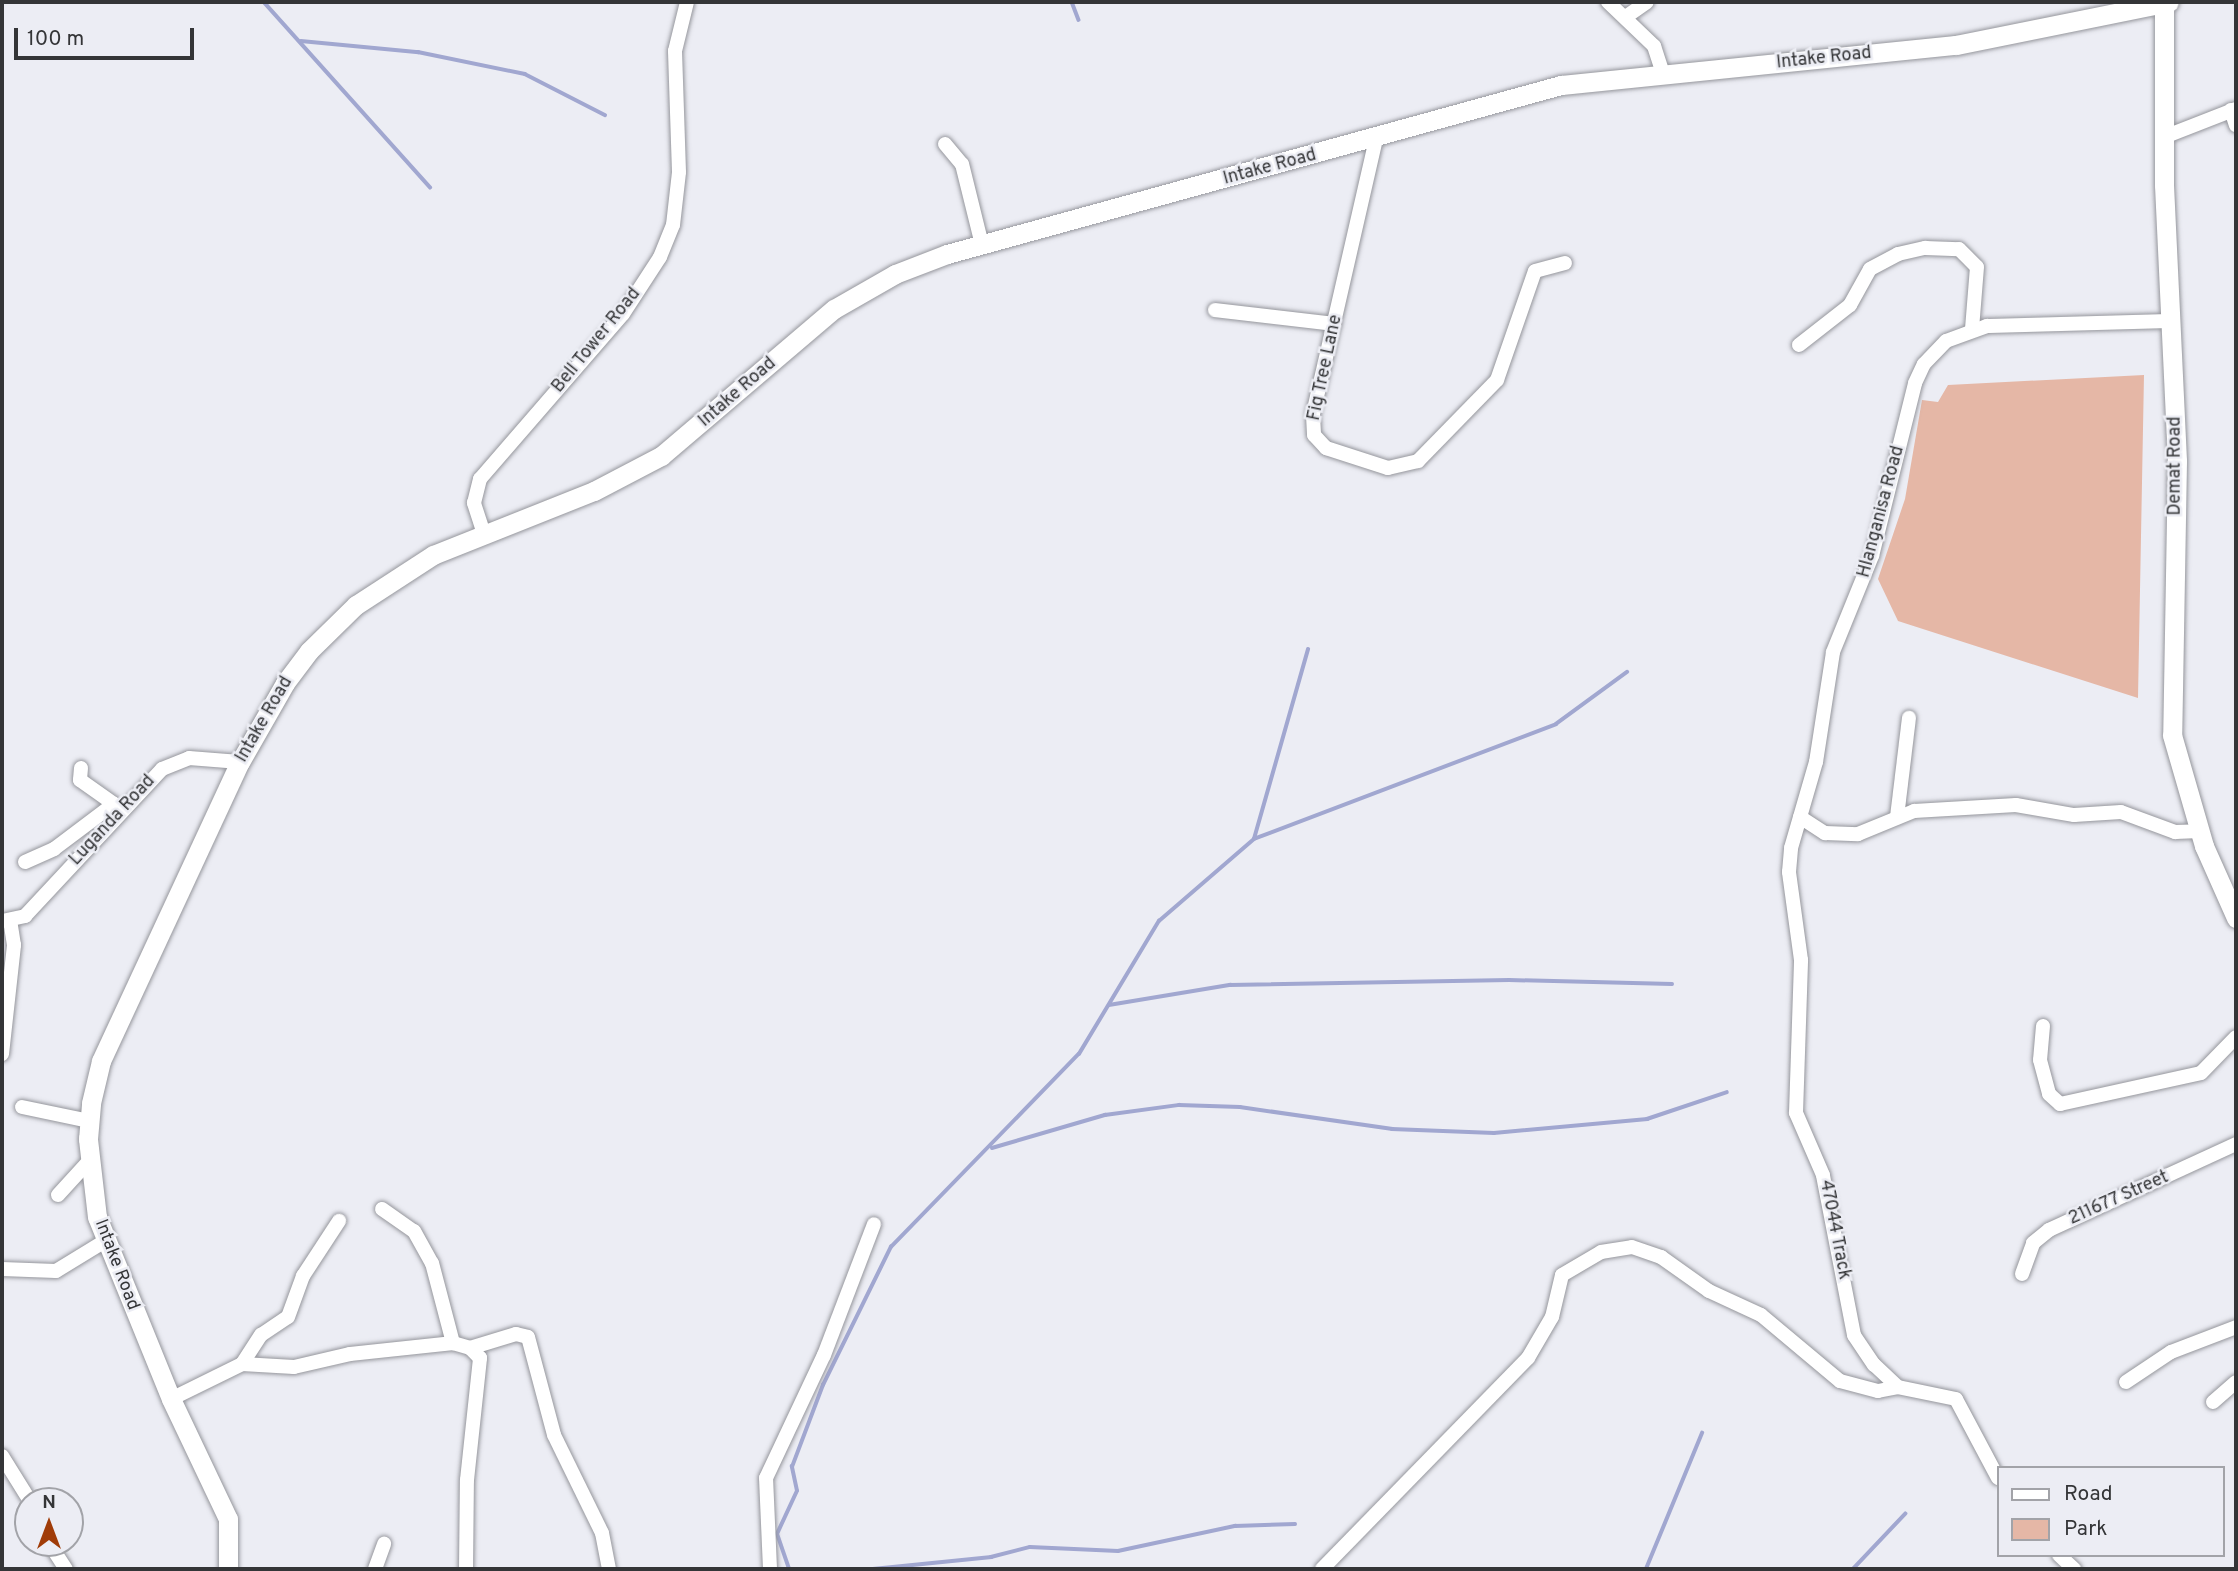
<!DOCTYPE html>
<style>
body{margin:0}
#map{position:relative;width:2238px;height:1571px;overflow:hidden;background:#ecedf4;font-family:Overpass,sans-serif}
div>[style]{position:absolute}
.green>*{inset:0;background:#e5b7a6}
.stream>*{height:3.5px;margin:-1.75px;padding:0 1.75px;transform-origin:1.75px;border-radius:1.75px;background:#a1a7d0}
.roads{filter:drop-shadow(0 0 2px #95969c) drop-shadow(0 0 2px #95969c)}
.street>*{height:14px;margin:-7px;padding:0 7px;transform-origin:7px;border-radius:7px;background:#fff}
.secondary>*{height:19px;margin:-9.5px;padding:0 9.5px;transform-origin:9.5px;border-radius:9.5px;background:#fff}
span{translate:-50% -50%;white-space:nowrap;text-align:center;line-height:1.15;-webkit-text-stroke:5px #ecedf4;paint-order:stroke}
.street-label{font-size:18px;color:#343537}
.frame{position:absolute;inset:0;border:4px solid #343537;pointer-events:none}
.legend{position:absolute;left:1997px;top:1466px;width:228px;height:91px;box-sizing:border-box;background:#ecedf4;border:2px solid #a2a3a8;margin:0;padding:9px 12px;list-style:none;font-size:21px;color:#343537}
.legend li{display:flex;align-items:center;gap:14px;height:35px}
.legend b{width:35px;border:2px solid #a2a3a8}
.north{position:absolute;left:14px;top:1487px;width:70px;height:70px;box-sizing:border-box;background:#ecedf4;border:2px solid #a2a3a8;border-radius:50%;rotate:0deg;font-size:19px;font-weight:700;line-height:28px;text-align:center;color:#343537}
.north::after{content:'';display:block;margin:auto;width:24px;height:32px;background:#a03c08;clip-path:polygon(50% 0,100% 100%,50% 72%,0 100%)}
.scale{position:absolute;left:14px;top:28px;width:180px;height:32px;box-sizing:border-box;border:4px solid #343537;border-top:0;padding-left:9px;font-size:21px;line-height:24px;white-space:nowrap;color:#343537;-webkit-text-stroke:5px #ecedf4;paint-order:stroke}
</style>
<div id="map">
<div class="green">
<div style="clip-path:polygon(2144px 375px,2138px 698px,1898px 621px,1878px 579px,1905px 499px,1922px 400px,1938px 402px,1948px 385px)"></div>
</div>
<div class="stream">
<div style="left:264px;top:2px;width:249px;rotate:48.1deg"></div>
<div style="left:1072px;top:2px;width:19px;rotate:69deg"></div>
<div style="left:301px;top:41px;width:118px;rotate:5.4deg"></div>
<div style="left:418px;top:52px;width:109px;rotate:11.6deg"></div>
<div style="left:525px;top:74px;width:90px;rotate:27.1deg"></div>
<div style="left:1254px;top:839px;width:197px;rotate:-74.1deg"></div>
<div style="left:1109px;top:1005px;width:123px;rotate:-9.4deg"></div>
<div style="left:1230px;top:985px;width:279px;rotate:-1deg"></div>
<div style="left:1509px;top:980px;width:163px;rotate:1.4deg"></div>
<div style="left:992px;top:1148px;width:118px;rotate:-16.3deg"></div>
<div style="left:1105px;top:1115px;width:75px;rotate:-7.7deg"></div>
<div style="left:1179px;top:1105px;width:61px;rotate:1.9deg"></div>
<div style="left:1240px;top:1107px;width:154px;rotate:8.2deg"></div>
<div style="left:1392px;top:1129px;width:102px;rotate:2.2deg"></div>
<div style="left:1494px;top:1133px;width:154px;rotate:-5.2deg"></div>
<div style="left:1647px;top:1119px;width:84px;rotate:-18.6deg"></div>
<div style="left:789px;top:1569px;width:37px;rotate:-109deg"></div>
<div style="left:777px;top:1534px;width:47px;rotate:-65.1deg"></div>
<div style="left:797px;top:1491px;width:25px;rotate:-102deg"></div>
<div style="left:792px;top:1467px;width:88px;rotate:-69.3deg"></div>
<div style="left:823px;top:1385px;width:154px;rotate:-63.8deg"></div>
<div style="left:891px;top:1247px;width:269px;rotate:-45.8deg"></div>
<div style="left:1079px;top:1054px;width:155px;rotate:-59deg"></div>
<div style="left:1159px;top:921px;width:125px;rotate:-40.8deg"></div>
<div style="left:1254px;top:839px;width:323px;rotate:-20.8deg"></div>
<div style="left:1556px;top:724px;width:88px;rotate:-36.2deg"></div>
<div style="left:873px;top:1569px;width:119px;rotate:-5.8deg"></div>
<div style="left:991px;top:1557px;width:40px;rotate:-14.4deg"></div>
<div style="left:1030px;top:1547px;width:88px;rotate:2.6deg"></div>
<div style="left:1118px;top:1551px;width:120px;rotate:-12.1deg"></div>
<div style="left:1235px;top:1526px;width:60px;rotate:-1.9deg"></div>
<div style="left:1646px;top:1569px;width:147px;rotate:-67.6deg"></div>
<div style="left:1853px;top:1569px;width:76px;rotate:-46.6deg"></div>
</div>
<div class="roads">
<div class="street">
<div style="left:1608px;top:2px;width:64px;rotate:43.7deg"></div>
<div style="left:1654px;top:46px;width:32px;rotate:72deg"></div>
<div style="left:1627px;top:16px;width:24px;rotate:-35deg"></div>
<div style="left:2231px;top:110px;width:16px;rotate:72deg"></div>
<div style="left:2164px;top:137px;width:77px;rotate:-21.3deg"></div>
<div style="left:1376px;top:139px;width:283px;rotate:102.9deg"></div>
<div style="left:1313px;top:415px;width:20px;rotate:87deg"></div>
<div style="left:1314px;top:435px;width:18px;rotate:47deg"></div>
<div style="left:1326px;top:448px;width:65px;rotate:17.9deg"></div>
<div style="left:1388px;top:468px;width:31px;rotate:-13deg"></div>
<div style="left:1418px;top:461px;width:113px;rotate:-45.7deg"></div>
<div style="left:1497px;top:380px;width:115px;rotate:-70.8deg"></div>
<div style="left:1535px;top:271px;width:31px;rotate:-15deg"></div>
<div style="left:945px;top:144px;width:26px;rotate:50deg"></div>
<div style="left:962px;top:164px;width:83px;rotate:76.1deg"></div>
<div style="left:1215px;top:310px;width:120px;rotate:6.7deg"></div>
<div style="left:1799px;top:345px;width:65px;rotate:-38.1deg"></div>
<div style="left:1850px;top:305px;width:41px;rotate:-60.9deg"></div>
<div style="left:1870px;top:269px;width:32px;rotate:-28deg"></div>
<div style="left:1898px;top:254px;width:28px;rotate:-13deg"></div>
<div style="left:1925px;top:248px;width:34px;rotate:2deg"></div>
<div style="left:1959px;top:249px;width:25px;rotate:45deg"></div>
<div style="left:1977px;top:267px;width:62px;rotate:94.6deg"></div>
<div style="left:484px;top:534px;width:33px;rotate:-108deg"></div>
<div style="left:474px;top:503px;width:25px;rotate:-76deg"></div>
<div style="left:480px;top:479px;width:218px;rotate:-49.1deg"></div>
<div style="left:623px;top:314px;width:68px;rotate:-57deg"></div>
<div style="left:660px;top:257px;width:35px;rotate:-68deg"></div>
<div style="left:673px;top:225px;width:53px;rotate:-83.5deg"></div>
<div style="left:679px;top:172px;width:121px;rotate:-91.9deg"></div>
<div style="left:675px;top:51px;width:50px;rotate:-76.2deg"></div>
<div style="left:81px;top:768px;width:12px;rotate:95deg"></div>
<div style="left:80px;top:780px;width:42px;rotate:35.2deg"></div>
<div style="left:1800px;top:817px;width:30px;rotate:33deg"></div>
<div style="left:1825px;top:833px;width:33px;rotate:2deg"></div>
<div style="left:1858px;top:834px;width:61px;rotate:-22.3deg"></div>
<div style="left:1914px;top:811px;width:102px;rotate:-3.4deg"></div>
<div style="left:2016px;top:805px;width:59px;rotate:9.8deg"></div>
<div style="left:2074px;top:815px;width:47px;rotate:-3.7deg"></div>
<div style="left:2121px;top:812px;width:58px;rotate:20.3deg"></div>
<div style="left:2175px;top:832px;width:25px;rotate:-2deg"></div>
<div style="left:1897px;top:817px;width:100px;rotate:-83.1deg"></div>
<div style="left:25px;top:862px;width:32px;rotate:-24deg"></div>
<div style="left:54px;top:849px;width:75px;rotate:-36.9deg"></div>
<div style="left:114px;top:804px;width:11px;rotate:45deg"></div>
<div style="left:2px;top:921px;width:24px;rotate:-12deg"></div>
<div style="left:25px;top:916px;width:201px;rotate:-47deg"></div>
<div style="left:162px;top:769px;width:29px;rotate:-22deg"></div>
<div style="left:189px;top:758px;width:51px;rotate:4.5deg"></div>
<div style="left:2043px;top:1026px;width:34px;rotate:95deg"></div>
<div style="left:2040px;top:1060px;width:35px;rotate:75deg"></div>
<div style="left:2049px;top:1094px;width:15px;rotate:42deg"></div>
<div style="left:2060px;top:1104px;width:144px;rotate:-12.4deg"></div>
<div style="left:2201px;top:1073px;width:50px;rotate:-45.8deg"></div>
<div style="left:2px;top:1054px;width:110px;rotate:-83.7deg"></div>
<div style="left:14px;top:945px;width:24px;rotate:-99deg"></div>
<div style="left:22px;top:1107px;width:68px;rotate:11.8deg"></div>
<div style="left:58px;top:1195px;width:46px;rotate:-47.6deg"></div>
<div style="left:382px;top:1209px;width:39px;rotate:35deg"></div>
<div style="left:414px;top:1231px;width:37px;rotate:61deg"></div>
<div style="left:432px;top:1263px;width:83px;rotate:75.3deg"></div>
<div style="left:2px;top:1269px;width:54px;rotate:2.1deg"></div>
<div style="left:56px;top:1271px;width:57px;rotate:-31.5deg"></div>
<div style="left:2022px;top:1274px;width:33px;rotate:-70deg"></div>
<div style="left:2033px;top:1243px;width:21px;rotate:-39deg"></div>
<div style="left:2049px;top:1230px;width:206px;rotate:-24.7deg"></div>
<div style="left:242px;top:1364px;width:52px;rotate:3.3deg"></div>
<div style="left:294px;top:1367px;width:57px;rotate:-13.1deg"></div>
<div style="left:350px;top:1354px;width:104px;rotate:-6.1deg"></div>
<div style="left:453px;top:1343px;width:18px;rotate:16deg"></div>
<div style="left:470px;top:1348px;width:48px;rotate:-16.9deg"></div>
<div style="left:516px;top:1334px;width:12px;rotate:14deg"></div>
<div style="left:528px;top:1337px;width:101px;rotate:75.1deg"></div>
<div style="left:554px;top:1435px;width:109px;rotate:63.9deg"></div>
<div style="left:602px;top:1533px;width:37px;rotate:79deg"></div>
<div style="left:2126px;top:1382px;width:54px;rotate:-33.7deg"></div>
<div style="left:2171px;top:1352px;width:70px;rotate:-21deg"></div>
<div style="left:171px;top:1399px;width:79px;rotate:-26.2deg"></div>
<div style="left:242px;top:1364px;width:35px;rotate:-57deg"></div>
<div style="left:261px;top:1335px;width:32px;rotate:-34deg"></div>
<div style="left:288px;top:1317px;width:44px;rotate:-69.9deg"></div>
<div style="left:303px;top:1276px;width:66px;rotate:-56.8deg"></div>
<div style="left:2213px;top:1402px;width:30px;rotate:-41deg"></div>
<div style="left:2px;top:1456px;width:53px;rotate:58.1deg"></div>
<div style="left:1998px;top:1478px;width:89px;rotate:-118deg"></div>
<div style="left:1956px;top:1399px;width:59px;rotate:-168.3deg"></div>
<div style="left:1898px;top:1387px;width:33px;rotate:-137deg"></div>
<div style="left:1874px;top:1365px;width:36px;rotate:-124deg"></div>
<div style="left:1854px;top:1335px;width:163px;rotate:-101deg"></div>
<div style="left:1823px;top:1175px;width:68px;rotate:-113.5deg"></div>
<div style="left:1796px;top:1113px;width:153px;rotate:-88.1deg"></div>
<div style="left:1801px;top:960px;width:89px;rotate:-97.8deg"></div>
<div style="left:1789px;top:872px;width:24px;rotate:-85deg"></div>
<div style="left:1791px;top:848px;width:90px;rotate:-73.8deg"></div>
<div style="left:1816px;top:762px;width:111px;rotate:-81.2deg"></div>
<div style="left:1833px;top:652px;width:104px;rotate:-67.9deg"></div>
<div style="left:1872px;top:556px;width:178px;rotate:-76deg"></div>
<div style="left:1915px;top:383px;width:21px;rotate:-65deg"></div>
<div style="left:1924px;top:364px;width:32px;rotate:-46deg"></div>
<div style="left:1946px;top:341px;width:44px;rotate:-20.1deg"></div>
<div style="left:1987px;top:326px;width:184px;rotate:-1.6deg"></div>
<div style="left:49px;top:1543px;width:31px;rotate:57deg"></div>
<div style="left:2059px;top:1555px;width:21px;rotate:43deg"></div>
<div style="left:375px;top:1569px;width:27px;rotate:-70deg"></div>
<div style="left:466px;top:1569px;width:89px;rotate:-89.4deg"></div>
<div style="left:467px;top:1480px;width:123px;rotate:-83.9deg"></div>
<div style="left:480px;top:1358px;width:14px;rotate:-135deg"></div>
<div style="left:770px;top:1569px;width:91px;rotate:-92.5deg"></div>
<div style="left:766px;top:1478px;width:136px;rotate:-64.8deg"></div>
<div style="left:824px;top:1355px;width:140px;rotate:-69.1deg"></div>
<div style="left:1322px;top:1569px;width:295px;rotate:-45.7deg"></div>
<div style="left:1528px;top:1358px;width:48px;rotate:-59.7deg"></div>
<div style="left:1552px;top:1317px;width:43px;rotate:-76.6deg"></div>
<div style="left:1562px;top:1275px;width:45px;rotate:-30.5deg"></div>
<div style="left:1601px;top:1252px;width:31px;rotate:-9deg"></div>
<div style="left:1632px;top:1247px;width:31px;rotate:19deg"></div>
<div style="left:1661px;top:1257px;width:59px;rotate:35.3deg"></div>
<div style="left:1709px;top:1291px;width:57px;rotate:24.8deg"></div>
<div style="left:1761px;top:1315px;width:103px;rotate:39.9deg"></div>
<div style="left:1840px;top:1381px;width:39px;rotate:15deg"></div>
<div style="left:1878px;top:1391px;width:20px;rotate:-11deg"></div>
</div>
<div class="secondary">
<div style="left:2164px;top:3px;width:182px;rotate:90deg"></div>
<div style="left:2164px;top:185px;width:276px;rotate:87.3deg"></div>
<div style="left:2177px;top:461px;width:274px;rotate:91deg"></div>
<div style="left:2172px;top:735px;width:116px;rotate:73.9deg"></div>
<div style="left:2204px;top:846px;width:79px;rotate:66deg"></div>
<div style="left:228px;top:1569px;width:50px;rotate:-90deg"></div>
<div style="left:228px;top:1519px;width:133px;rotate:-115.4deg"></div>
<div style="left:171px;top:1399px;width:196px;rotate:-112.1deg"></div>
<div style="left:97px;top:1217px;width:79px;rotate:-96.6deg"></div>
<div style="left:88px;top:1139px;width:36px;rotate:-85deg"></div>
<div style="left:91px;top:1103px;width:43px;rotate:-76.6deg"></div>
<div style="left:101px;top:1061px;width:330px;rotate:-65.1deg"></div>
<div style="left:240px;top:762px;width:91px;rotate:-60.3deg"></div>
<div style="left:285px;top:683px;width:40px;rotate:-53deg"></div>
<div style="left:309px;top:651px;width:66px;rotate:-44.4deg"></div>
<div style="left:356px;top:605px;width:92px;rotate:-33deg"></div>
<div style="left:433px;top:555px;width:173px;rotate:-21.7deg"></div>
<div style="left:594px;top:491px;width:76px;rotate:-27.6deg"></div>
<div style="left:661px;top:456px;width:227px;rotate:-40.4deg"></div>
<div style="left:834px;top:309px;width:70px;rotate:-29.8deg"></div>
<div style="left:895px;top:274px;width:56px;rotate:-21deg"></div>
<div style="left:947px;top:254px;width:637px;rotate:-15.39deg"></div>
<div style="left:1561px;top:85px;width:397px;rotate:-5.8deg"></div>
<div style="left:1956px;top:45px;width:217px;rotate:-11.4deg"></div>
</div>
</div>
<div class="street-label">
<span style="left:1824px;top:59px;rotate:-6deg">Intake Road</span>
<span style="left:1270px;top:168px;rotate:-15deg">Intake Road</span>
<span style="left:597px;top:341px;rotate:-51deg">Bell Tower Road</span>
<span style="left:1326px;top:368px;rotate:-78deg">Fig Tree Lane</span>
<span style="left:738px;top:393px;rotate:-41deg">Intake Road</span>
<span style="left:2176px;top:466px;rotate:-90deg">Demat Road</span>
<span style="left:1882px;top:512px;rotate:-75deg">Hlanganisa Road</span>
<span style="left:265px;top:720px;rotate:-60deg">Intake Road</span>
<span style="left:113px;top:821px;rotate:-47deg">Luganda Road</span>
<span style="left:2119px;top:1199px;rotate:-24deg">211677 Street</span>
<span style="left:1834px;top:1230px;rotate:79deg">47044 Track</span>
<span style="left:116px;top:1265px;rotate:69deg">Intake Road</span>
</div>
<div class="frame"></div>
<ul class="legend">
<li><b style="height:9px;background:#fff"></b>Road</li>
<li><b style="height:19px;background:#e5b7a6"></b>Park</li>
</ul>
<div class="north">N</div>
<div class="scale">100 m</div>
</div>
